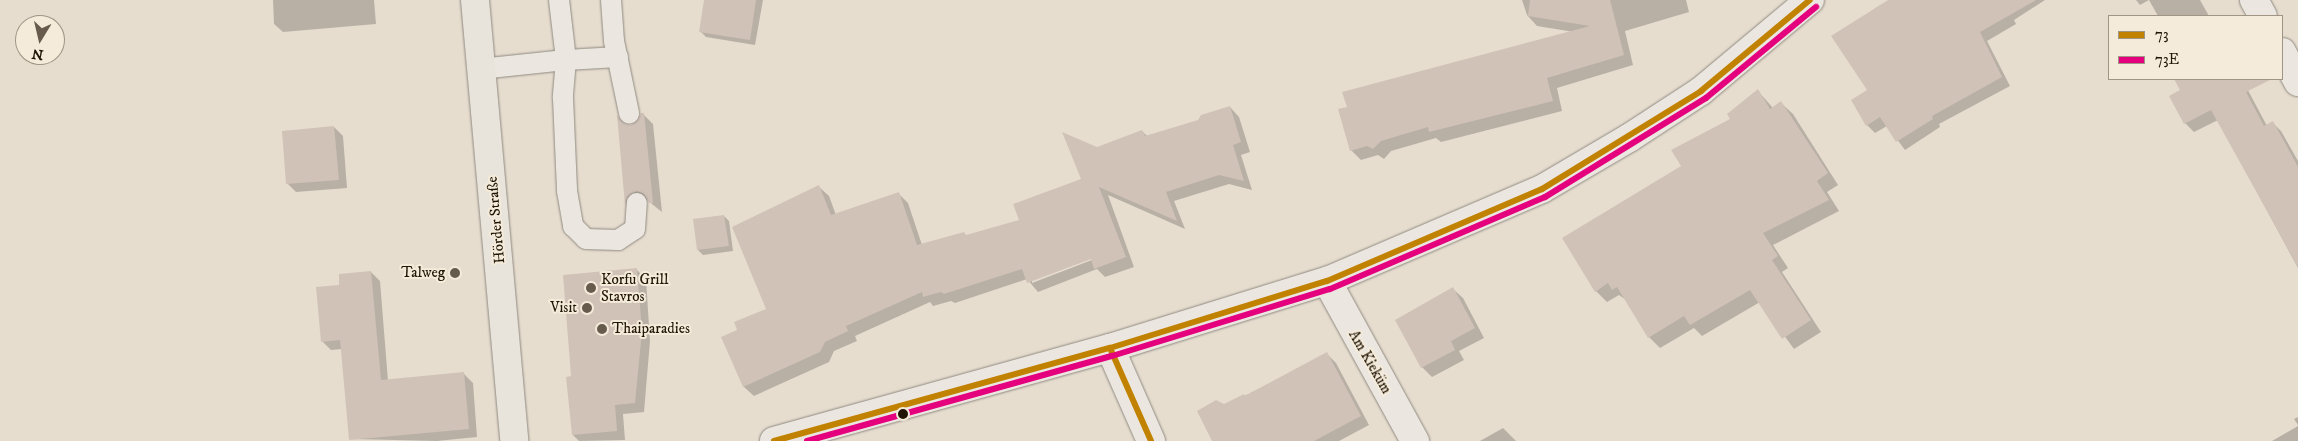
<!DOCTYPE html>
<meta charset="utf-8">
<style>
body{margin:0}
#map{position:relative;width:2298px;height:441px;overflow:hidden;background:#e6ddcf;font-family:"IM FELL DW Pica",serif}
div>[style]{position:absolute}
.shadow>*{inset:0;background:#0003}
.building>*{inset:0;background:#d1c2b8}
.roads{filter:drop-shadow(0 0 1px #908a80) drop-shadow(0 0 1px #908a80)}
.lane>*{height:20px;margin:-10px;padding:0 10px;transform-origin:10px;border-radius:10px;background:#ebe7e0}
.street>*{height:28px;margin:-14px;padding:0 14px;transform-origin:14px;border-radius:14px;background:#ebe7e0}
.primary>*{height:28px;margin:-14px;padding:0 14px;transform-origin:14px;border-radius:14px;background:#e8e3db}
.bus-1>*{height:6px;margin:-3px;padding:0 3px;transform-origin:3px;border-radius:3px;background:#c28201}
.bus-2>*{height:6px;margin:-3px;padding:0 3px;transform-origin:3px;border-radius:3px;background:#e5007d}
.dots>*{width:14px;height:14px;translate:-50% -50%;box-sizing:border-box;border:2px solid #f5ebda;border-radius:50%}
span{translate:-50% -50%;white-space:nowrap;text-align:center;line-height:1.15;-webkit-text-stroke:4px #f5ebda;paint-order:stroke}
.street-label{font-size:15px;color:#211505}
.poi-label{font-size:15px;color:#211505}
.right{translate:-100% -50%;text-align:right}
.left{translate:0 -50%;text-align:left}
.legend{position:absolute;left:2108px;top:15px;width:175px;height:65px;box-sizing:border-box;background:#f5ebda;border:1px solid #a09585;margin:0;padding:6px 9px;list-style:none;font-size:15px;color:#211505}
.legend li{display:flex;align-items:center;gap:10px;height:25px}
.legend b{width:25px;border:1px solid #a09585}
.north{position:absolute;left:15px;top:15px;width:50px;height:50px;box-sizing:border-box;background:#f5ebda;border:1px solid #a09585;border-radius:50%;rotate:189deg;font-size:14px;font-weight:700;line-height:20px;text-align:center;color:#211505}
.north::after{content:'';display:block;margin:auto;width:18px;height:22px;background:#665b4c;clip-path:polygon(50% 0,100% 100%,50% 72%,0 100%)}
</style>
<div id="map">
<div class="shadow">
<div style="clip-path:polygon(273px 0,374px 0,376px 24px,283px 32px,274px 24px)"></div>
<div style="clip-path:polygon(705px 0,763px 0,755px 45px,706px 37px,700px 31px)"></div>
<div style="clip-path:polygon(1522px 0,1686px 0,1689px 12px,1625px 31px,1633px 65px,1557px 88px,1562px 111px,1441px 142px,1436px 138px,1391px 151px,1384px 159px,1378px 155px,1361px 160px,1351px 150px,1574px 32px,1537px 26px,1527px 15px)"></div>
<div style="clip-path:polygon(1891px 0,2045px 0,2014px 20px,2016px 24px,1987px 41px,2010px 86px,1939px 124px,1940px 127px,1905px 150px,1887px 126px,1875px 133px,1867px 125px,1869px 90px)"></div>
<div style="clip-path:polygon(2136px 0,2149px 0,2140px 5px)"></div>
<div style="clip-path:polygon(2149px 0,2200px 0,2209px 16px,2158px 16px)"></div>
<div style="clip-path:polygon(2179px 79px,2242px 79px,2267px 126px,2272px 122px,2281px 131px,2298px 161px,2298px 268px,2218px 120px,2194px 132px,2185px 123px,2181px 91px,2176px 80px)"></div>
<div style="clip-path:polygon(1758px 91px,1773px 108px,1781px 103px,1793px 114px,1838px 185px,1827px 192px,1839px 211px,1773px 245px,1788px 268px,1782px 272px,1821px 332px,1794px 349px,1760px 302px,1702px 336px,1694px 328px,1660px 348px,1649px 337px,1626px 300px,1619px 295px,1607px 302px,1596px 291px,1683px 166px)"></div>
<div style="clip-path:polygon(evenodd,1230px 107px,1239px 117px,1250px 152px,1241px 155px,1252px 190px,1229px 184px,1174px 201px,1185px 229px,1108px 195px,1134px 267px,1105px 277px,1097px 269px,1038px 292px,1027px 279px,955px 303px,951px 301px,933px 306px,930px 302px,855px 336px,857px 341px,834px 351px,829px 362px,754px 396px,744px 387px,723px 337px,739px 331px,768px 309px,819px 187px,829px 196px,836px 215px,899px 194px,908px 203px,922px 245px,967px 236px,1021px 221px,1083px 179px,1097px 148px,1142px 131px,1148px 137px,1199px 121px,1230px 107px,1096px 256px,1097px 258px,1032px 283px,1032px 280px,1096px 256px)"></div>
<div style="clip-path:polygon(644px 115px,653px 124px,662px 212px,647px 200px,637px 205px,634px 213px,626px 205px,618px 119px,625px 125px,631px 126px)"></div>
<div style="clip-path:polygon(334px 127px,343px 136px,347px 188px,296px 192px,288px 184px)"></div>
<div style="clip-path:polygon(724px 216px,729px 221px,733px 251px,703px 255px,698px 250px,694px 220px)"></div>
<div style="clip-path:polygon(637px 270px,646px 279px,650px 341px,644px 412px,623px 414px,625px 440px,579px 441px,573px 435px,573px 378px)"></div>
<div style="clip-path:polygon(371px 272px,380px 281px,388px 381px,464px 374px,473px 383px,477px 437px,437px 441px,350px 439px,342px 349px,331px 350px,322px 341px,341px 286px)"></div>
<div style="clip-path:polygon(1453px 289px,1463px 298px,1484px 338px,1459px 351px,1464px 360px,1432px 377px,1422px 367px)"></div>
<div style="clip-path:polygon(1327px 354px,1336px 363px,1369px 425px,1339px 441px,1214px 441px,1225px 406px)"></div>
<div style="clip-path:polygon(2298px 417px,2298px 425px,2294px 419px)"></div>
<div style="clip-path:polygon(2298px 426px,2298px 441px,2272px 441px)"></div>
<div style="clip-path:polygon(1503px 428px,1516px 441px,1480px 441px)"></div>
</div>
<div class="building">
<div style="clip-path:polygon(704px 0,756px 0,750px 40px,699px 32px)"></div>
<div style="clip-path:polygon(1530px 0,1610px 0,1624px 55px,1547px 78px,1553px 101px,1429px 132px,1428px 127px,1381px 141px,1373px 149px,1367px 146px,1350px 151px,1338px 109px,1347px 107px,1342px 92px,1590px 26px,1528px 16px)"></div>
<div style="clip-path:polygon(1888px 0,2036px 0,1980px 32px,2002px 77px,1932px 116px,1933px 119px,1896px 142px,1880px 117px,1866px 126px,1851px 100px,1867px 90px,1831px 36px)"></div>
<div style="clip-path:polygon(2174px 79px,2272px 79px,2246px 92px,2264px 126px,2273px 121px,2298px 167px,2298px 267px,2211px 110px,2184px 124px,2169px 96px,2180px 90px)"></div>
<div style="clip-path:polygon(1758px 89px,1770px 109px,1781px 101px,1828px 173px,1817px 181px,1829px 200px,1763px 233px,1778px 256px,1772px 260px,1811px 320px,1782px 339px,1750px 290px,1690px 325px,1684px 316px,1648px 338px,1617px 287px,1612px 290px,1608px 283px,1595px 292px,1562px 238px,1681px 166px,1671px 150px,1730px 119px,1727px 114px)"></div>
<div style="clip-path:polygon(1230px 106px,1241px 142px,1233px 145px,1244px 181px,1219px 175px,1166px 192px,1177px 221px,1099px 187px,1126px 257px,1094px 269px,1091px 259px,1027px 283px,1022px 269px,944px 294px,941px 292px,923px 297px,922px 292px,846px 326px,848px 331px,825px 342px,820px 352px,743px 387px,721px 337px,737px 330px,734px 322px,766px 309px,732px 227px,819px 185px,831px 215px,899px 192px,917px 245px,964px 232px,966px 235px,1019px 220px,1013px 204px,1081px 179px,1062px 132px,1097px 147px,1142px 130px,1145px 136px,1198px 120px,1201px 115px)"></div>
<div style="clip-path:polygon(641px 113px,644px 113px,653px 203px,649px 203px,644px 194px,637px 191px,628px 196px,625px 205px,617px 115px,625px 124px,631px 125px,637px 121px)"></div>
<div style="clip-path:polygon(334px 126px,339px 180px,286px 184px,282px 131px)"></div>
<div style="clip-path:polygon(724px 215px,729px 246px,697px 250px,693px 219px)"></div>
<div style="clip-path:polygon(637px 268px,642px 331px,635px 403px,615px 405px,617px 431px,572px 435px,566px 377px,571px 376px,563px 275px)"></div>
<div style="clip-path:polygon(371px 271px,381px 380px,464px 372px,469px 429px,349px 440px,340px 340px,321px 342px,316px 287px,339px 285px,339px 274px)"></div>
<div style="clip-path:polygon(1453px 287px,1475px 328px,1451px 341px,1455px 350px,1421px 368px,1395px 320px)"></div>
<div style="clip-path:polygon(1327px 352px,1361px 416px,1314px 441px,1212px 441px,1197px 411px,1216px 400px,1224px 404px,1244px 394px,1245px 396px)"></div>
</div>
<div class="roads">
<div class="lane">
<div style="left:559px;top:0;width:60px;rotate:83.3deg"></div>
<div style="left:566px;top:60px;width:52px;rotate:-3.3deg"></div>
<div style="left:611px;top:0;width:41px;rotate:85.8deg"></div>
<div style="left:614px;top:41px;width:74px;rotate:78.2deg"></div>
<div style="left:480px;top:69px;width:86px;rotate:-6deg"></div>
<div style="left:566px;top:60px;width:38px;rotate:95deg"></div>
<div style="left:563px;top:98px;width:93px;rotate:87.5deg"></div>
<div style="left:567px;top:191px;width:36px;rotate:80deg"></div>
<div style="left:573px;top:226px;width:18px;rotate:45deg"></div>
<div style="left:586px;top:239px;width:32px;rotate:2deg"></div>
<div style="left:618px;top:240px;width:20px;rotate:-33deg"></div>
<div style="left:635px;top:229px;width:26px;rotate:-86deg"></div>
</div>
<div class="street">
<div style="left:2254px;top:0;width:18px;rotate:61deg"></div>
<div style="left:2282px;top:52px;width:34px;rotate:62deg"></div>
<div style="left:1327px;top:281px;width:183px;rotate:61.2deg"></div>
<div style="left:1110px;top:348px;width:102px;rotate:66.2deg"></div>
<div style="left:774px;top:441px;width:349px;rotate:-15.5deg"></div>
<div style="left:1110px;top:348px;width:227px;rotate:-17.2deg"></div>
<div style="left:1327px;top:281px;width:234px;rotate:-23.2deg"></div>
<div style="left:1542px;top:189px;width:101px;rotate:-30.4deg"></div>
<div style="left:1629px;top:138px;width:86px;rotate:-33.1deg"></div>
<div style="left:1701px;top:91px;width:142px;rotate:-39.9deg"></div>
</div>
<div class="primary">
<div style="left:475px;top:0;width:443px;rotate:84.9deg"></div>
</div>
</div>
<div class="bus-1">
<div style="left:1110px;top:348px;width:102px;rotate:66.2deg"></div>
<div style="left:774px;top:441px;width:349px;rotate:-15.5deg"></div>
<div style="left:1110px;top:348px;width:227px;rotate:-17.2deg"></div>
<div style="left:1327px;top:281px;width:234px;rotate:-23.2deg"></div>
<div style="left:1542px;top:189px;width:187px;rotate:-31.6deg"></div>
<div style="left:1701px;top:91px;width:142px;rotate:-39.9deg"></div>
</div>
<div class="bus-2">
<div style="left:807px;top:441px;width:317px;rotate:-15.6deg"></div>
<div style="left:1112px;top:356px;width:228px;rotate:-17.1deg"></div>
<div style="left:1330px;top:289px;width:234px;rotate:-23.2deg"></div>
<div style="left:1545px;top:197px;width:189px;rotate:-31.6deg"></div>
<div style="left:1706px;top:98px;width:143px;rotate:-39.6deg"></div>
</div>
<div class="dots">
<div style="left:455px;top:273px;background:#665b4c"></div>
<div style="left:591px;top:288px;background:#665b4c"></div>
<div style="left:587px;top:308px;background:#665b4c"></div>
<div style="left:602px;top:329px;background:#665b4c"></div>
<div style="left:903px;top:414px;background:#211505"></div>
</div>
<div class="street-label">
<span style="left:496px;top:220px;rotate:-95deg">Hörder Straße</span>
<span style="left:1370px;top:362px;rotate:60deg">Am Kieküm</span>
</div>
<div class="poi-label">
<span class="right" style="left:445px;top:273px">Talweg</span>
<span class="left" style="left:601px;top:288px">Korfu Grill<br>Stavros</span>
<span class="right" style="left:577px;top:308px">Visit</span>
<span class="left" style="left:612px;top:329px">Thaiparadies</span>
</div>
<ul class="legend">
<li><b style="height:6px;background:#c28201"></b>73</li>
<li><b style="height:6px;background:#e5007d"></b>73E</li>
</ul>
<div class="north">N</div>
</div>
